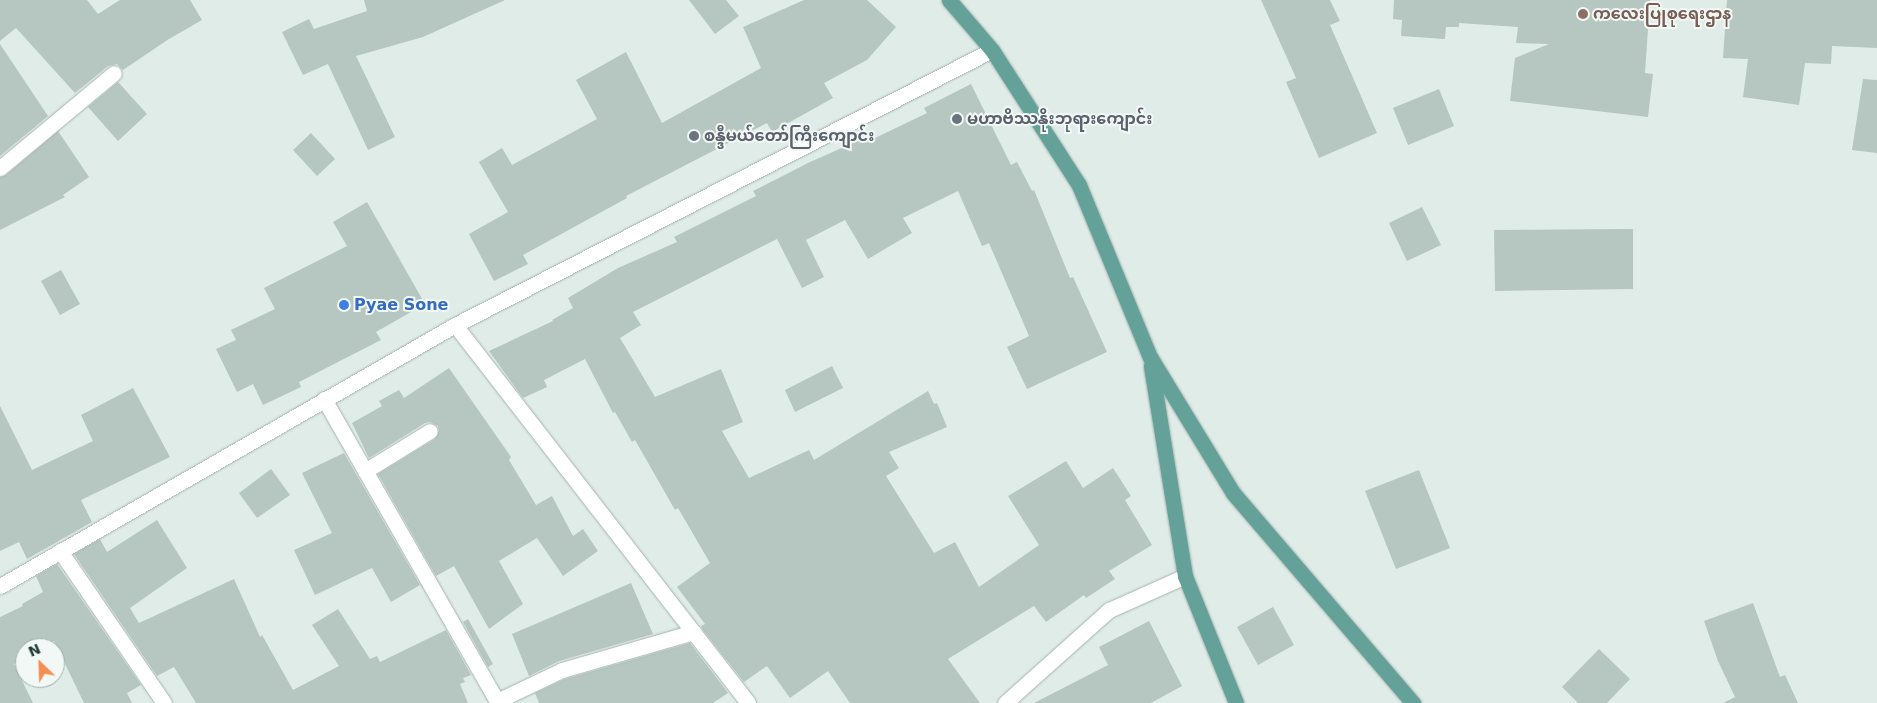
<!DOCTYPE html>
<meta charset="utf-8">
<style>
body{margin:0}
#map{position:relative;width:1877px;height:703px;overflow:hidden;background:#e0ece8;font-family:"DejaVu Sans","Noto Sans Myanmar",sans-serif}
div>[style]{position:absolute}
.building>*{inset:0;background:#b6c6c1}
.roads{filter:drop-shadow(0 0 1px #a3b4b0) drop-shadow(0 0 1px #a3b4b0)}
.minor>*{height:15px;margin:-7.5px;padding:0 7.5px;transform-origin:7.5px;border-radius:7.5px;background:#fff}
.major>*{height:15px;margin:-7.5px;padding:0 7.5px;transform-origin:7.5px;border-radius:7.5px;background:#64a299}
.dots>*{width:14px;height:14px;translate:-50% -50%;box-sizing:border-box;border:2px solid #f1f8f5;border-radius:50%}
span{translate:-50% -50%;white-space:nowrap;text-align:center;line-height:1.15;-webkit-text-stroke:4px #f1f8f5;paint-order:stroke}
.education-label{font-size:16px;color:#785e54;font-weight:700}
.left{translate:0 -50%;text-align:left}
.worship-label{font-size:16px;color:#5b616d;font-weight:700}
.shop-label{font-size:16px;color:#366cbe;font-weight:700}
.north{position:absolute;left:15px;top:638px;width:50px;height:50px;box-sizing:border-box;background:#f1f8f5;border:1px solid #9dada9;border-radius:50%;rotate:336deg;font-size:14px;font-weight:700;line-height:20px;text-align:center;color:#203d38}
.north::after{content:'';display:block;margin:auto;width:18px;height:22px;background:#f58e54;clip-path:polygon(50% 0,100% 100%,50% 72%,0 100%)}
</style>
<div id="map">
<div class="building">
<div style="clip-path:polygon(0 0,87px 0,98px 14px,120px 0,190px 0,202px 20px,169px 39px,123px 70px,117px 64px,108px 66px,75px 93px,16px 28px,0 41px)"></div>
<div style="clip-path:polygon(364px 0,505px 0,423px 37px,356px 56px,395px 137px,368px 150px,328px 64px,303px 75px,282px 32px,309px 19px,314px 29px,367px 11px)"></div>
<div style="clip-path:polygon(689px 0,726px 0,739px 16px,715px 34px)"></div>
<div style="clip-path:polygon(804px 0,867px 0,896px 27px,867px 60px,824px 83px,833px 98px,772px 132px,767px 123px,626px 196px,627px 198px,523px 255px,528px 264px,494px 281px,469px 234px,508px 212px,479px 162px,502px 148px,512px 165px,597px 119px,576px 80px,626px 52px,662px 123px,761px 68px,743px 27px)"></div>
<div style="clip-path:polygon(1261px 0,1330px 0,1340px 21px,1330px 25px,1377px 133px,1319px 158px,1286px 82px,1296px 78px)"></div>
<div style="clip-path:polygon(1394px 0,1650px 0,1645px 73px,1653px 74px,1648px 117px,1510px 101px,1515px 58px,1549px 44px,1516px 43px,1518px 27px,1459px 23px,1459px 27px,1446px 27px,1445px 39px,1401px 36px,1402px 20px,1393px 19px)"></div>
<div style="clip-path:polygon(1727px 0,1877px 0,1877px 48px,1832px 46px,1831px 64px,1805px 63px,1799px 105px,1743px 97px,1748px 59px,1723px 58px)"></div>
<div style="clip-path:polygon(0 44px,48px 116px,0 156px)"></div>
<div style="clip-path:polygon(1863px 79px,1877px 80px,1877px 153px,1852px 150px)"></div>
<div style="clip-path:polygon(118px 82px,147px 114px,118px 141px,88px 107px)"></div>
<div style="clip-path:polygon(971px 84px,1011px 165px,1017px 162px,1032px 191px,1034px 190px,1070px 278px,1073px 277px,1107px 352px,1027px 389px,1007px 347px,1029px 336px,989px 243px,982px 246px,958px 191px,903px 218px,912px 233px,868px 259px,845px 220px,806px 240px,824px 277px,802px 288px,777px 239px,633px 312px,641px 325px,620px 338px,655px 397px,721px 369px,743px 422px,722px 431px,749px 478px,809px 450px,814px 460px,928px 391px,934px 404px,937px 403px,947px 427px,889px 452px,899px 468px,886px 476px,934px 553px,955px 542px,979px 587px,1039px 545px,1008px 496px,1066px 461px,1083px 488px,1113px 468px,1131px 496px,1125px 500px,1152px 545px,1109px 571px,1115px 579px,1086px 598px,1084px 595px,1046px 622px,1034px 606px,948px 659px,980px 703px,850px 703px,828px 671px,790px 698px,767px 666px,744px 682px,703px 630px,701px 626px,705px 624px,677px 587px,710px 563px,678px 508px,675px 510px,635px 440px,632px 442px,615px 412px,613px 413px,585px 359px,544px 380px,547px 387px,523px 398px,489px 351px,553px 321px,552px 320px,573px 308px,568px 298px,618px 268px,677px 242px,674px 237px,756px 196px,753px 191px,810px 162px,869px 136px,871px 140px,927px 113px,924px 108px)"></div>
<div style="clip-path:polygon(1439px 89px,1454px 126px,1408px 145px,1393px 108px)"></div>
<div style="clip-path:polygon(58px 131px,89px 177px,63px 195px,65px 197px,0 230px,0 177px,6px 175px)"></div>
<div style="clip-path:polygon(311px 133px,335px 159px,317px 176px,293px 150px)"></div>
<div style="clip-path:polygon(367px 202px,425px 304px,376px 332px,381px 340px,299px 382px,301px 387px,263px 405px,253px 384px,237px 392px,216px 349px,236px 340px,231px 330px,275px 309px,264px 288px,347px 246px,333px 222px)"></div>
<div style="clip-path:polygon(1422px 207px,1441px 245px,1407px 261px,1389px 223px)"></div>
<div style="clip-path:polygon(1633px 229px,1633px 289px,1495px 291px,1494px 230px)"></div>
<div style="clip-path:polygon(61px 270px,80px 304px,60px 315px,41px 281px)"></div>
<div style="clip-path:polygon(832px 366px,843px 388px,795px 412px,785px 390px)"></div>
<div style="clip-path:polygon(449px 368px,511px 457px,509px 460px,536px 505px,552px 496px,573px 536px,583px 529px,598px 551px,563px 576px,537px 538px,499px 561px,523px 604px,489px 629px,454px 566px,436px 576px,378px 474px,435px 439px,439px 431px,438px 426px,430px 422px,425px 423px,369px 458px,352px 423px,382px 406px,379px 401px,399px 390px,404px 398px)"></div>
<div style="clip-path:polygon(133px 388px,170px 457px,81px 500px,92px 522px,27px 559px,19px 542px,0 551px,0 406px,32px 470px,93px 441px,81px 415px)"></div>
<div style="clip-path:polygon(344px 453px,420px 585px,391px 602px,372px 568px,315px 595px,294px 550px,332px 533px,302px 473px)"></div>
<div style="clip-path:polygon(271px 469px,290px 495px,257px 518px,239px 493px)"></div>
<div style="clip-path:polygon(1419px 470px,1450px 548px,1396px 569px,1365px 491px)"></div>
<div style="clip-path:polygon(157px 520px,187px 568px,130px 608px,139px 623px,234px 579px,260px 637px,262px 635px,293px 690px,339px 666px,312px 625px,338px 609px,370px 659px,377px 656px,380px 662px,446px 630px,471px 675px,463px 678px,465px 682px,460px 684px,468px 703px,196px 703px,174px 667px,157px 676px,74px 554px,100px 539px,107px 552px)"></div>
<div style="clip-path:polygon(57px 564px,141px 685px,127px 693px,132px 703px,84px 703px,54px 641px,42px 648px,25px 648px,25px 658px,14px 664px,33px 703px,0 703px,0 617px,23px 606px,22px 604px,43px 592px,36px 576px)"></div>
<div style="clip-path:polygon(631px 583px,653px 634px,559px 661px,529px 676px,512px 634px)"></div>
<div style="clip-path:polygon(1753px 603px,1780px 677px,1785px 675px,1798px 703px,1723px 703px,1735px 697px,1718px 661px,1704px 621px)"></div>
<div style="clip-path:polygon(1273px 607px,1294px 645px,1258px 665px,1237px 627px)"></div>
<div style="clip-path:polygon(468px 619px,493px 664px,488px 667px,463px 622px)"></div>
<div style="clip-path:polygon(1149px 621px,1182px 686px,1151px 703px,1034px 703px,1108px 665px,1099px 647px)"></div>
<div style="clip-path:polygon(690px 643px,728px 693px,713px 703px,539px 703px,535px 693px,565px 679px)"></div>
<div style="clip-path:polygon(1599px 649px,1630px 679px,1607px 703px,1578px 703px,1562px 687px)"></div>
</div>
<div class="roads">
<div class="minor">
<div style="left:0;top:168px;width:148px;rotate:-39.8deg"></div>
<div style="left:455px;top:325px;width:478px;rotate:52.2deg"></div>
<div style="left:324px;top:399px;width:348px;rotate:60.2deg"></div>
<div style="left:497px;top:701px;width:72px;rotate:-25.5deg"></div>
<div style="left:562px;top:670px;width:137px;rotate:-16.1deg"></div>
<div style="left:365px;top:471px;width:76px;rotate:-31.6deg"></div>
<div style="left:60px;top:551px;width:184px;rotate:55.6deg"></div>
<div style="left:0;top:586px;width:525px;rotate:-29.84deg"></div>
<div style="left:455px;top:325px;width:603px;rotate:-27.12deg"></div>
<div style="left:1005px;top:703px;width:140px;rotate:-41.8deg"></div>
<div style="left:1109px;top:610px;width:83px;rotate:-24.1deg"></div>
</div>
<div class="major">
<div style="left:949px;top:0;width:66px;rotate:49.3deg"></div>
<div style="left:992px;top:50px;width:161px;rotate:57.2deg"></div>
<div style="left:1079px;top:185px;width:186px;rotate:67.6deg"></div>
<div style="left:1150px;top:357px;width:159px;rotate:58.6deg"></div>
<div style="left:1233px;top:493px;width:277px;rotate:49.4deg"></div>
<div style="left:1151px;top:366px;width:213px;rotate:80.8deg"></div>
<div style="left:1185px;top:576px;width:137px;rotate:68.1deg"></div>
</div>
</div>
<div class="dots">
<div style="left:1583px;top:14px;background:#8d6e63"></div>
<div style="left:957px;top:119px;background:#6b7280"></div>
<div style="left:694px;top:136px;background:#6b7280"></div>
<div style="left:344px;top:305px;background:#3f7fe0"></div>
</div>
<div class="education-label">
<span class="left" style="left:1593px;top:14px">ကလေးပြုစုရေးဌာန</span>
</div>
<div class="worship-label">
<span class="left" style="left:967px;top:119px">မဟာဗိဿနိုးဘုရားကျောင်း</span>
<span class="left" style="left:704px;top:136px">စန္ဒီမယ်တော်ကြီးကျောင်း</span>
</div>
<div class="shop-label">
<span class="left" style="left:354px;top:305px">Pyae Sone</span>
</div>
<div class="north">N</div>
</div>
